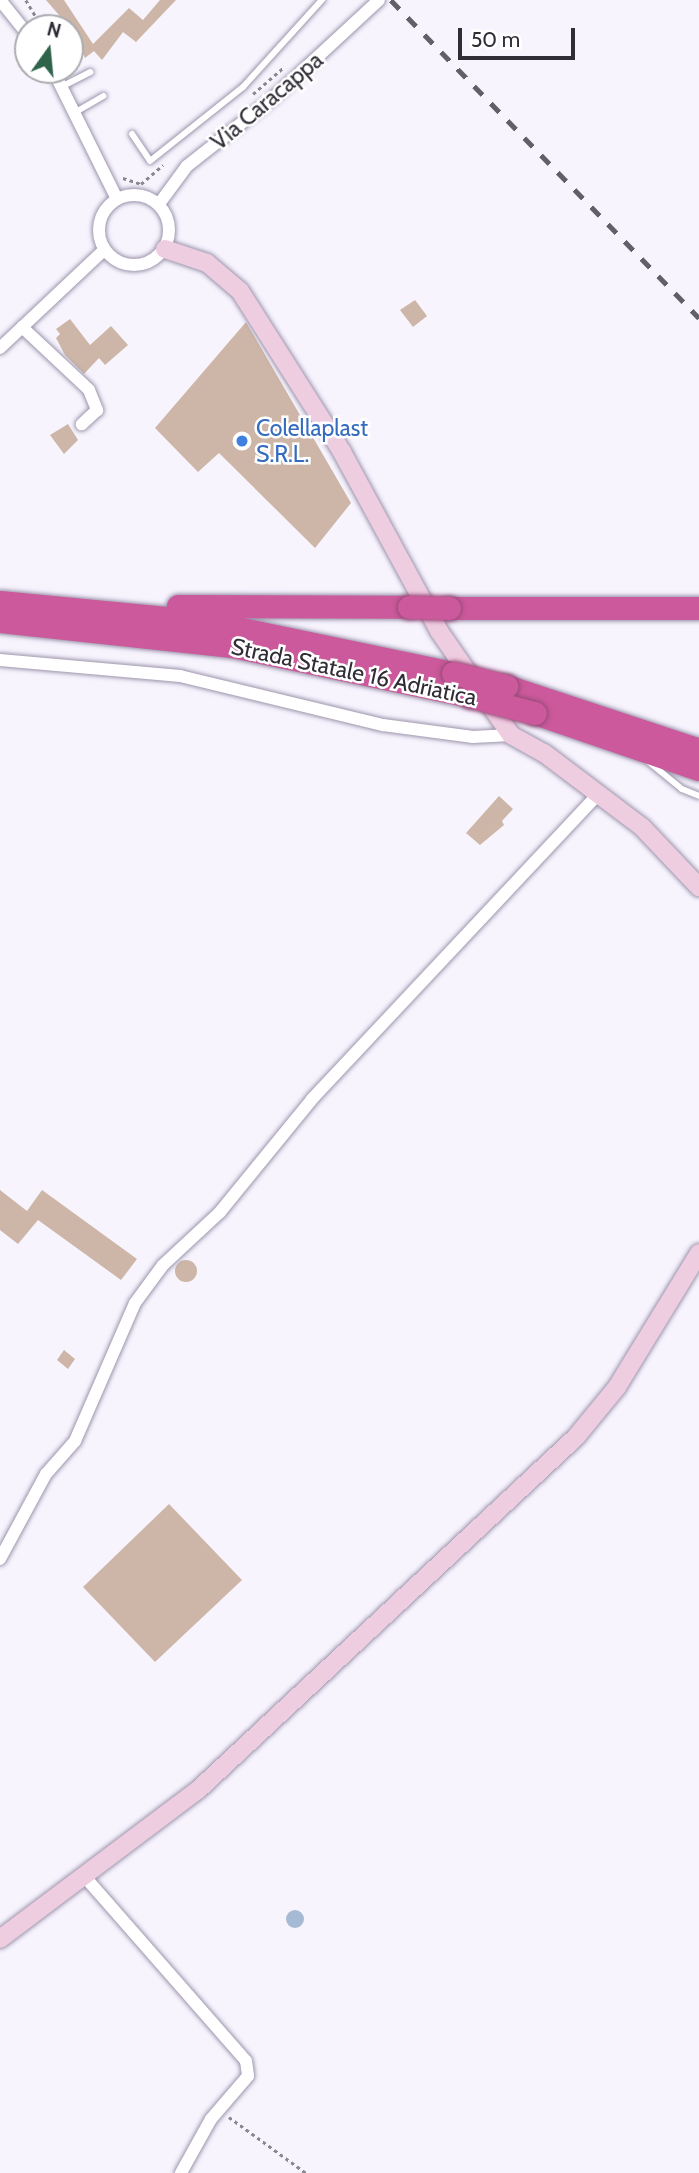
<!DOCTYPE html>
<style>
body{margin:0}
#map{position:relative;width:699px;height:2173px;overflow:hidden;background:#f7f4fe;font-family:Cabin,sans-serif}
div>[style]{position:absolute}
.water>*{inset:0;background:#a6bad4}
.round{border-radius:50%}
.building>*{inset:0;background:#cdb6a7}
.path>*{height:2.5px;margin-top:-1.25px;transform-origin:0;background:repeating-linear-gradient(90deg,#8a8791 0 3.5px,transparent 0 7px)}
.roads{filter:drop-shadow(0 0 2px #9d95ac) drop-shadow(0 0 2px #9d95ac)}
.lane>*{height:6px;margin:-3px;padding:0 3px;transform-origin:3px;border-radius:3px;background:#fff}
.street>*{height:12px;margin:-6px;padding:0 6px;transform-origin:6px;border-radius:6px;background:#fff}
.street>.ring{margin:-6px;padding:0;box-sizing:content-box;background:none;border:12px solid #fff;border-radius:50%}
.secondary>*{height:18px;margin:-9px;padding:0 9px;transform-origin:9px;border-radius:9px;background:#efcde1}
.highway>*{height:23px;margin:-11.5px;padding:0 11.5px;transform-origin:11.5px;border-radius:11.5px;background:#cb599b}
.rail>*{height:4.5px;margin-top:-2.25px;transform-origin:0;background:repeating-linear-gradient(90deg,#625f68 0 12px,transparent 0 24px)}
.bridges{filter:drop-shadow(0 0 2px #954a78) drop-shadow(0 0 2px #954a78)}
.highway-bridge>*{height:23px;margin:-11.5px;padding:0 11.5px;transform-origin:11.5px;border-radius:11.5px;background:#cb599b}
.dots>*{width:19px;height:19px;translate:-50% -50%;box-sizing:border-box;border:4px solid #fff;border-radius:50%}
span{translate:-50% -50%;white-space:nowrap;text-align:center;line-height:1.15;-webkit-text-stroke:5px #fff;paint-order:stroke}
.street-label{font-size:23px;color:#302d36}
.shop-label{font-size:23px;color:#366cbe}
.left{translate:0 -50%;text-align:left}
.north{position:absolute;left:14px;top:14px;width:70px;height:70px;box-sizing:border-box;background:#fff;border:2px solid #acabaf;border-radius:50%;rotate:15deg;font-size:19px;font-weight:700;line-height:28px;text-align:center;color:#302d36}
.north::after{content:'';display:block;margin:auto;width:24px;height:32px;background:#2f644a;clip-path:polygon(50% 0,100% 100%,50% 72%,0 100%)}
.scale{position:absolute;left:458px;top:28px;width:117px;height:32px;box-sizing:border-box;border:4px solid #302d36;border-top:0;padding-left:9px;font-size:21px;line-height:24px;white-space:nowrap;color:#302d36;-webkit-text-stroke:5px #fff;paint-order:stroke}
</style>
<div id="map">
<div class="water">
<div class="round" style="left:286px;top:1910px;width:18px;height:18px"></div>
</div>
<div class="building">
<div style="clip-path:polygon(46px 0,64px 0,93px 44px,129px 8px,143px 20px,160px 0,176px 0,136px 42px,123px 32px,102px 60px,94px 51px,85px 58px,70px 28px)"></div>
<div style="clip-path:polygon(415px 300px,427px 316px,413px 327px,400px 310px)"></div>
<div style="clip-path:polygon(70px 319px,90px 345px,111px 326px,128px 345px,105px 365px,99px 358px,84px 374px,65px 355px,56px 338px,60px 334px,56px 329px)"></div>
<div style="clip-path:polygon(246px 322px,351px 503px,315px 548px,219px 453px,198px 472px,155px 428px)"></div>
<div style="clip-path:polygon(68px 424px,78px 440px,64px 454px,50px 435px)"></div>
<div style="clip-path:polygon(499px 796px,513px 809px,502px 821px,504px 825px,480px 845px,466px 833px)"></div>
<div style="clip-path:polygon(0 1190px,27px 1211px,42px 1190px,137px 1259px,121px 1280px,38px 1220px,18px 1244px,0 1230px)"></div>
<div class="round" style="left:175px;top:1260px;width:22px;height:22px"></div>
<div style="clip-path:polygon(64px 1350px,75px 1359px,68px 1369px,57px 1360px)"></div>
<div style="clip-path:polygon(169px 1504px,242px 1580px,155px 1662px,83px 1587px)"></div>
</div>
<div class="path">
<div style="left:26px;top:0;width:33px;rotate:59deg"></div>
<div style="left:253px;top:94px;width:40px;rotate:-41deg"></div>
<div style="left:123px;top:178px;width:19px;rotate:18deg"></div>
<div style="left:141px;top:184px;width:29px;rotate:-41deg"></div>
<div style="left:229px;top:2117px;width:95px;rotate:36deg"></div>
</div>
<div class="roads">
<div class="lane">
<div style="left:61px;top:87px;width:33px;rotate:-27deg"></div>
<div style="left:74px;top:113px;width:34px;rotate:-30deg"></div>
<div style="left:132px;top:134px;width:32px;rotate:56deg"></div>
<div style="left:150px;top:161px;width:119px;rotate:-38.5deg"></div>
<div style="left:243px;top:87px;width:118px;rotate:-47.8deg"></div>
<div style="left:644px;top:758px;width:49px;rotate:39.2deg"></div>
<div style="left:682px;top:789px;width:18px;rotate:22deg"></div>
</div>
<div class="street">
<div style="left:0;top:0;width:45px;rotate:51.3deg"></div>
<div style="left:53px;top:70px;width:144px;rotate:63.6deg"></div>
<div class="ring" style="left:99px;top:195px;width:58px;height:58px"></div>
<div style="left:159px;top:204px;width:47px;rotate:-53.6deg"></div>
<div style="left:187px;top:166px;width:107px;rotate:-38.2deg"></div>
<div style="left:271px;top:100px;width:147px;rotate:-42.8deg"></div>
<div style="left:22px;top:327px;width:92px;rotate:43.2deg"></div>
<div style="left:89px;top:390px;width:22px;rotate:68deg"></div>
<div style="left:97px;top:410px;width:21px;rotate:137deg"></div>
<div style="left:0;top:348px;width:144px;rotate:-43.3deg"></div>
<div style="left:0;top:660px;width:181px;rotate:5.1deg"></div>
<div style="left:180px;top:676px;width:209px;rotate:13.6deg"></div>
<div style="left:383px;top:725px;width:91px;rotate:7.6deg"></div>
<div style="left:473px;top:737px;width:38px;rotate:-3deg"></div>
<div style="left:0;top:1559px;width:97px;rotate:-61.6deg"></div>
<div style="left:46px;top:1474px;width:44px;rotate:-48.7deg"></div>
<div style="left:75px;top:1441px;width:150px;rotate:-66.5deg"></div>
<div style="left:135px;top:1303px;width:47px;rotate:-53.6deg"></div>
<div style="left:163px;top:1265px;width:78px;rotate:-42.9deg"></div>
<div style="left:220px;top:1212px;width:146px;rotate:-50.8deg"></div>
<div style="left:312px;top:1099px;width:420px;rotate:-46.8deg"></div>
<div style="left:85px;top:1877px;width:244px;rotate:48.8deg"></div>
<div style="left:246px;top:2061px;width:15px;rotate:82deg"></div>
<div style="left:248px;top:2076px;width:57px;rotate:130.7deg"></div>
<div style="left:211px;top:2119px;width:62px;rotate:119.1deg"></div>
</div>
<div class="secondary">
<div style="left:165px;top:249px;width:44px;rotate:18.4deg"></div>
<div style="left:207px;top:263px;width:43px;rotate:40.3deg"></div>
<div style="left:240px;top:291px;width:191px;rotate:57.6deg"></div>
<div style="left:342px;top:452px;width:204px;rotate:61.5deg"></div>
<div style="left:439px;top:631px;width:126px;rotate:55.3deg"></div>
<div style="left:511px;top:735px;width:38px;rotate:29deg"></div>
<div style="left:544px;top:753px;width:123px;rotate:37.1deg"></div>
<div style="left:642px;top:827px;width:83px;rotate:46.5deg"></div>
<div style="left:0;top:1939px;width:248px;rotate:-37deg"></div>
<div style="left:198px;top:1790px;width:517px;rotate:-43.04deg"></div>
<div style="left:576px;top:1437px;width:65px;rotate:-50.6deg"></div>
<div style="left:617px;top:1387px;width:157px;rotate:-58.5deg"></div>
</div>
<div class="highway">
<div style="left:0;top:602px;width:209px;rotate:5.5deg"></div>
<div style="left:208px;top:622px;width:250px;rotate:11.8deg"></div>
<div style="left:178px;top:606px;width:231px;rotate:0.2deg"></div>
<div style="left:449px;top:608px;width:250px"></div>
<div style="left:0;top:621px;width:233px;rotate:6.2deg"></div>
<div style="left:232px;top:646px;width:243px;rotate:11.9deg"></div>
<div style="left:506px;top:686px;width:203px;rotate:18.3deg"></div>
<div style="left:535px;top:713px;width:173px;rotate:18.9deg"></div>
</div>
</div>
<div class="rail">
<div style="left:391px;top:0;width:443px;rotate:45.9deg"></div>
</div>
<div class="bridges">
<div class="highway-bridge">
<div style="left:409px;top:607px;width:40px;rotate:1.4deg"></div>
<div style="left:453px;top:673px;width:55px;rotate:13.8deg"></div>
<div style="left:470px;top:696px;width:67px;rotate:14.7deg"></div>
</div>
</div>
<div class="dots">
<div style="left:242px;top:441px;background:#3f7fe0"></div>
</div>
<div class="street-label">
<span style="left:267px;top:101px;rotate:-40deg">Via Caracappa</span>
<span style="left:354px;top:672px;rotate:12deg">Strada Statale 16 Adriatica</span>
</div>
<div class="shop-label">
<span class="left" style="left:256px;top:441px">Colellaplast<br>S.R.L.</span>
</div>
<div class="north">N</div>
<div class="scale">50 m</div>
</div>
